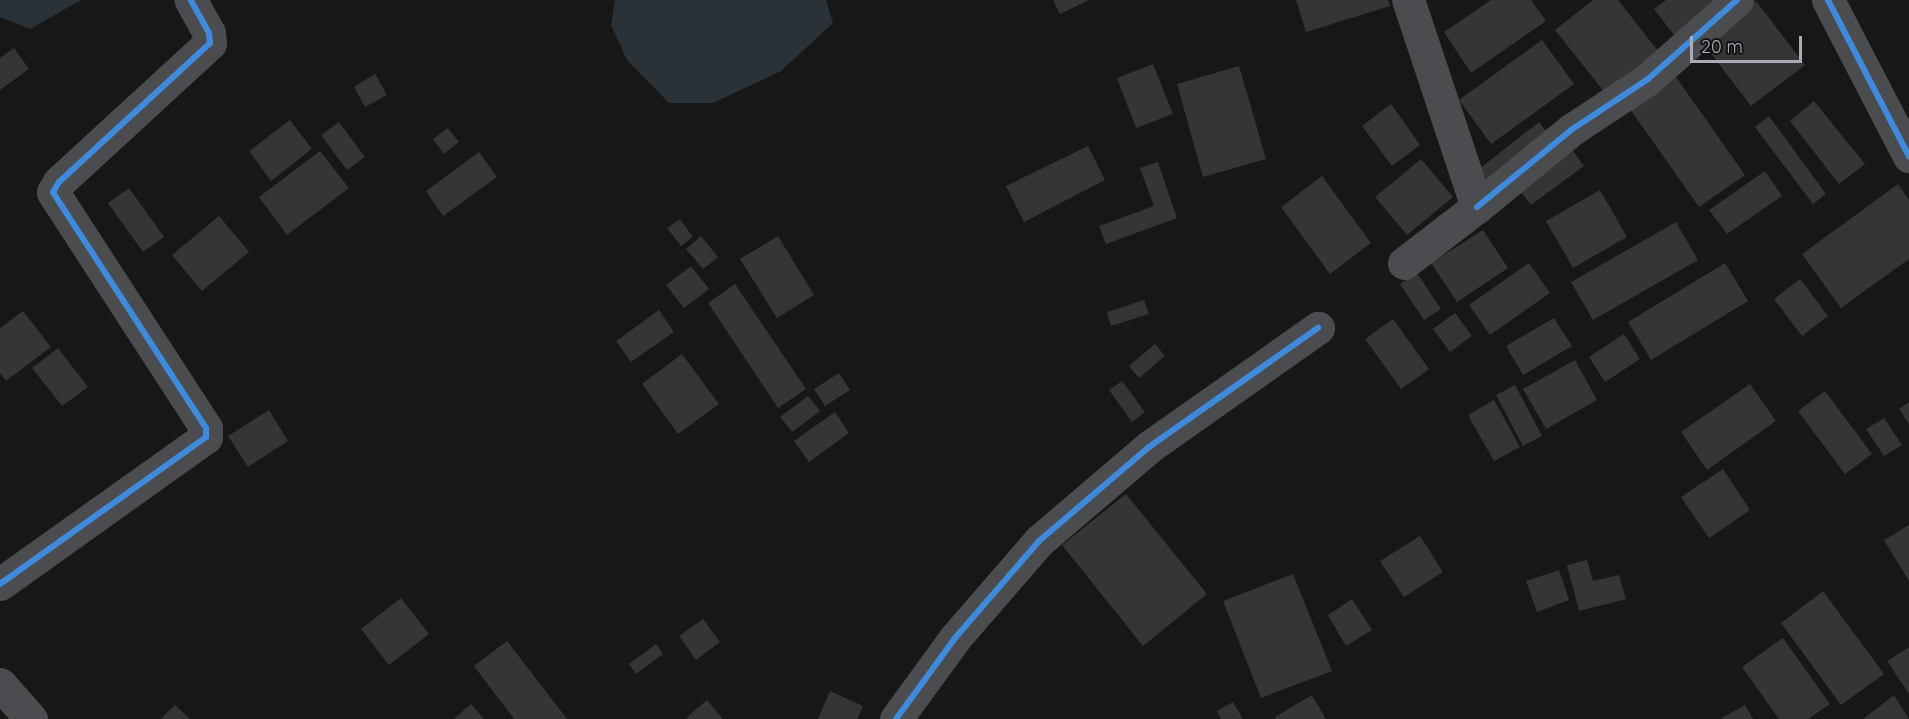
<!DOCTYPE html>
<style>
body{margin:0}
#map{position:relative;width:1909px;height:719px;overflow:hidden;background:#171717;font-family:Quicksand,sans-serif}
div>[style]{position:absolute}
.water>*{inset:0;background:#2a3239}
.building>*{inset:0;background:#353536}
.street>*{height:33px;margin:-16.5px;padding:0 16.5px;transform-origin:16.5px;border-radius:16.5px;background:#4b4c50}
.cycleway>*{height:6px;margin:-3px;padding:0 3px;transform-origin:3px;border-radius:3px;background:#408adc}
span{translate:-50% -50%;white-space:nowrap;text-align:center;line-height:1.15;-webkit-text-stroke:5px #111113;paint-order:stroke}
.scale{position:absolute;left:1690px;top:36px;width:112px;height:27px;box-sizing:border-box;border:3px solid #a8adb8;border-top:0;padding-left:8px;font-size:18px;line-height:21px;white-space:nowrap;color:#a8adb8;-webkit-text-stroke:4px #111113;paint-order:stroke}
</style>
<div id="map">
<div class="water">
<div style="clip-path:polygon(0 0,81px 0,30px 29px,0 17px)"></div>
<div style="clip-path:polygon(615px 0,826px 0,833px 23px,781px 71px,713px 103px,669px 103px,627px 60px,611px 25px)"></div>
</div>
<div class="building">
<div style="clip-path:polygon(1053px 0,1089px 0,1060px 14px)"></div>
<div style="clip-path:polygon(1296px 0,1388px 0,1390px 6px,1306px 32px)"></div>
<div style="clip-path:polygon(1491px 0,1531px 0,1546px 21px,1471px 73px,1444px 32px)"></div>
<div style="clip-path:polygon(1593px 0,1618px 0,1662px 56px,1609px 98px,1555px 30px)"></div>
<div style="clip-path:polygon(1666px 0,1728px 0,1677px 39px,1654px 9px)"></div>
<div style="clip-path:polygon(1756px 1px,1805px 65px,1751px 106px,1703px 43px)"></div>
<div style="clip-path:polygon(1542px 40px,1574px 84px,1491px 144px,1459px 100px)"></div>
<div style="clip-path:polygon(14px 48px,29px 69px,0 90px,0 58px)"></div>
<div style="clip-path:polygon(1153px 64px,1173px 114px,1136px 128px,1117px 78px)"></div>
<div style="clip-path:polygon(1239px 66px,1266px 159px,1203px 177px,1177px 84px)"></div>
<div style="clip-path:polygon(375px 74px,387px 95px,365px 107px,354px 87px)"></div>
<div style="clip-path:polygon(1676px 77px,1745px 175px,1699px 207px,1630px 109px)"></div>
<div style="clip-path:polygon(1814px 101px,1865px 164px,1839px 184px,1790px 121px)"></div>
<div style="clip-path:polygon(1391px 104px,1420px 145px,1392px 166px,1362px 126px)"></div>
<div style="clip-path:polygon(1769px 116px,1826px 194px,1813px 204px,1755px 127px)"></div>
<div style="clip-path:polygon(290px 120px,312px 149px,271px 181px,249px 151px)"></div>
<div style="clip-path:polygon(339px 122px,365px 157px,347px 170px,321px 135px)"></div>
<div style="clip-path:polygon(1539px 122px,1554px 141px,1494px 189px,1479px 169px)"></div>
<div style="clip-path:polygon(448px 128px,459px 142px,444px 154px,433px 139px)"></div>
<div style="clip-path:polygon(1088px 146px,1105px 180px,1024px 222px,1006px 186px)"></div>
<div style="clip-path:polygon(1571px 148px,1584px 166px,1531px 205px,1518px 188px)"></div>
<div style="clip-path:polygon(320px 151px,349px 188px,287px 235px,259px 197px)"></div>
<div style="clip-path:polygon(479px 152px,497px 177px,443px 216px,426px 191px)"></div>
<div style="clip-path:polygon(1421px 159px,1453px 197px,1407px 235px,1375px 197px)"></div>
<div style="clip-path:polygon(1158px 162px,1177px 218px,1106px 244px,1099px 226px,1154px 206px,1140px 168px)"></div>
<div style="clip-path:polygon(1765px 171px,1782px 196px,1727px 234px,1709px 210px)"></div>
<div style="clip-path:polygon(1322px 176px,1371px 243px,1330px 274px,1281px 207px)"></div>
<div style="clip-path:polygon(1898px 184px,1909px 200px,1909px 259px,1841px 308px,1802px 254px)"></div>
<div style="clip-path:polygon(129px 188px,164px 237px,143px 252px,108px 203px)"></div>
<div style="clip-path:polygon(1600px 190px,1627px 237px,1573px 268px,1546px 221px)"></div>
<div style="clip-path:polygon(219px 216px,249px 252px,202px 291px,172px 255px)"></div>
<div style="clip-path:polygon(680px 219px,693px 237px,681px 246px,667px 228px)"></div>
<div style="clip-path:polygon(1676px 222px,1698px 260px,1593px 320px,1571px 282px)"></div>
<div style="clip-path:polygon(1483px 230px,1508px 268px,1457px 302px,1431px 263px)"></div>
<div style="clip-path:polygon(701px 236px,718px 257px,703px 269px,686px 249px)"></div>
<div style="clip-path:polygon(778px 236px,814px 295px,777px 318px,740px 259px)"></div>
<div style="clip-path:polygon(1529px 263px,1550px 293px,1490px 335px,1469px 305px)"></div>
<div style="clip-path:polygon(1725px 263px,1748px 301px,1651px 360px,1628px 322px)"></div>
<div style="clip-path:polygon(691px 266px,709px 289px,684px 308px,666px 285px)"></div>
<div style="clip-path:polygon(1417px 273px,1441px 309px,1424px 320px,1400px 284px)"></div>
<div style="clip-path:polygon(1800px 279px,1828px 316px,1802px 336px,1774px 299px)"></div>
<div style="clip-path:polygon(735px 284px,806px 389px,778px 408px,708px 303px)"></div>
<div style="clip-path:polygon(1144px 300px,1149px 314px,1111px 326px,1107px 312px)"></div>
<div style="clip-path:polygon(659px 310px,674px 332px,631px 362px,616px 341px)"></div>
<div style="clip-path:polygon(23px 311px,51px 347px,6px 381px,0 373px,0 328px)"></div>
<div style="clip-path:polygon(1455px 313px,1472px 336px,1450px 352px,1433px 329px)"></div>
<div style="clip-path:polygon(1554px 318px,1572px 346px,1523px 375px,1506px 346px)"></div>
<div style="clip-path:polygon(1393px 319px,1429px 369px,1401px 389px,1365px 339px)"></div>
<div style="clip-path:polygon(1624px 334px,1640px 359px,1605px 382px,1589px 357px)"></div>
<div style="clip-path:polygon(1155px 344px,1165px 356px,1139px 378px,1129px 366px)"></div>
<div style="clip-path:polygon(58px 348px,88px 387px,62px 406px,32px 368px)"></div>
<div style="clip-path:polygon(682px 354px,719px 404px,678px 434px,642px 384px)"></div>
<div style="clip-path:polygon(1575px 360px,1597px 400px,1546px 429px,1523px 389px)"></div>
<div style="clip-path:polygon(839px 373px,850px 390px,825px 406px,814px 389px)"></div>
<div style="clip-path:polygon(1122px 381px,1145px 412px,1132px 422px,1109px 390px)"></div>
<div style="clip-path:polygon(1750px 384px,1776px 421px,1707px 470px,1681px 432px)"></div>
<div style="clip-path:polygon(1515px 385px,1542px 436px,1523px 446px,1496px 395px)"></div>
<div style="clip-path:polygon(1825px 391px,1872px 454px,1845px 474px,1798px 411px)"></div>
<div style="clip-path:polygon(808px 396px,820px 411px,792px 432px,780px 417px)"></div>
<div style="clip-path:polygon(1494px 400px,1520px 447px,1494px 461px,1468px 415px)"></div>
<div style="clip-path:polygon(1909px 402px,1909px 424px,1899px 409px)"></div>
<div style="clip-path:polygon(269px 410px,288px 441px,248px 467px,228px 436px)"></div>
<div style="clip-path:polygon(835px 412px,849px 433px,809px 462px,794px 441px)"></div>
<div style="clip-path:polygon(1884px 418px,1902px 445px,1884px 456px,1866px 429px)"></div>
<div style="clip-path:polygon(1723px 469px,1750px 510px,1709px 538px,1681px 497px)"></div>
<div style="clip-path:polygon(1126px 494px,1207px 594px,1143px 646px,1062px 545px)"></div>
<div style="clip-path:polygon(1909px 525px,1909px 581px,1884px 540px)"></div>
<div style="clip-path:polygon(1420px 536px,1443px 572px,1404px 597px,1380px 561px)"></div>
<div style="clip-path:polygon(1587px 560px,1593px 581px,1619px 575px,1626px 599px,1579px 611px,1567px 565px)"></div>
<div style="clip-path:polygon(1559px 570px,1569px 600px,1537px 612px,1526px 581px)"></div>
<div style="clip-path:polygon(1293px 574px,1332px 671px,1261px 698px,1223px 601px)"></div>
<div style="clip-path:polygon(1823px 591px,1884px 674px,1841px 705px,1781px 623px)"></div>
<div style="clip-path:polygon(401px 598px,429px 634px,389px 665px,361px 629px)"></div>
<div style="clip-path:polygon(1352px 599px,1372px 630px,1346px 646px,1328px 615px)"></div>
<div style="clip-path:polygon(703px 619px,720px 642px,696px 660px,679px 636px)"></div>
<div style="clip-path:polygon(1783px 638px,1830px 704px,1808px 719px,1779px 719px,1742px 667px)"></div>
<div style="clip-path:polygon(507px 641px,567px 719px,514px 719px,474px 666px)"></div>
<div style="clip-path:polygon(656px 644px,663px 654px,636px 674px,629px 664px)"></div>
<div style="clip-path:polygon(1909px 647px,1909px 694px,1887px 661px)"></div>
<div style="clip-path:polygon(830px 691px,863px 706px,857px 719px,818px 719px)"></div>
<div style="clip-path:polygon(1312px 695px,1326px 719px,1276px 719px,1275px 717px)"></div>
<div style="clip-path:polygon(1894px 695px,1909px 719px,1863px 719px)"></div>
<div style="clip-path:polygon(707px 700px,723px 719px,688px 719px,687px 717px)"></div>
<div style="clip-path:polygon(1233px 702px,1243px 719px,1221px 719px,1217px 711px)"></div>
<div style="clip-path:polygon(471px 704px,484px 719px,454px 719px)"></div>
<div style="clip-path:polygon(175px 705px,190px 719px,161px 719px)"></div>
<div style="clip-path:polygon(1745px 705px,1753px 719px,1720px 719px)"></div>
</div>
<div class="street">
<div style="left:1828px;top:0;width:176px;rotate:62.6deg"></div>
<div style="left:1477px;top:207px;width:122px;rotate:-39.3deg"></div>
<div style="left:1571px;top:130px;width:92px;rotate:-33.5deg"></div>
<div style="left:1648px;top:79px;width:119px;rotate:-41.6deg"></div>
<div style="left:1404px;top:263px;width:92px;rotate:-37.5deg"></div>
<div style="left:1477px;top:207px;width:218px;rotate:-108.4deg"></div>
<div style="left:0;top:584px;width:253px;rotate:-35.5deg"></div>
<div style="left:206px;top:437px;width:9px;rotate:-90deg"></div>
<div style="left:206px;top:428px;width:281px;rotate:-123deg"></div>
<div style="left:53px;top:192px;width:12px;rotate:-59deg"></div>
<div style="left:59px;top:182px;width:205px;rotate:-42.6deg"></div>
<div style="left:210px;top:43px;width:10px;rotate:-96deg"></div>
<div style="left:209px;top:33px;width:38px;rotate:-119deg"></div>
<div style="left:0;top:684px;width:47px;rotate:48.5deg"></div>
<div style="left:896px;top:719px;width:100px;rotate:-53.9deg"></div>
<div style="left:955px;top:638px;width:128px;rotate:-49.1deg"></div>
<div style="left:1039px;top:541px;width:145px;rotate:-40.5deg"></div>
<div style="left:1149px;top:447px;width:207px;rotate:-35.2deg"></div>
</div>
<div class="cycleway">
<div style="left:1828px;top:0;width:176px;rotate:62.6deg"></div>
<div style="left:1477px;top:207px;width:122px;rotate:-39.3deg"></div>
<div style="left:1571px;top:130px;width:92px;rotate:-33.5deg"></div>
<div style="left:1648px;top:79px;width:119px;rotate:-41.6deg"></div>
<div style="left:0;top:584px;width:253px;rotate:-35.5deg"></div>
<div style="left:206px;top:437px;width:9px;rotate:-90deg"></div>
<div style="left:206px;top:428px;width:281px;rotate:-123deg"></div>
<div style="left:53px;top:192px;width:12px;rotate:-59deg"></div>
<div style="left:59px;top:182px;width:205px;rotate:-42.6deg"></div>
<div style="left:210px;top:43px;width:10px;rotate:-96deg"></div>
<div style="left:209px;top:33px;width:38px;rotate:-119deg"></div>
<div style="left:896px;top:719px;width:100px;rotate:-53.9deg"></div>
<div style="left:955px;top:638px;width:128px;rotate:-49.1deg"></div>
<div style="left:1039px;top:541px;width:145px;rotate:-40.5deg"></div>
<div style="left:1149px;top:447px;width:207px;rotate:-35.2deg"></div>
</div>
<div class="scale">20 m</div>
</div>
